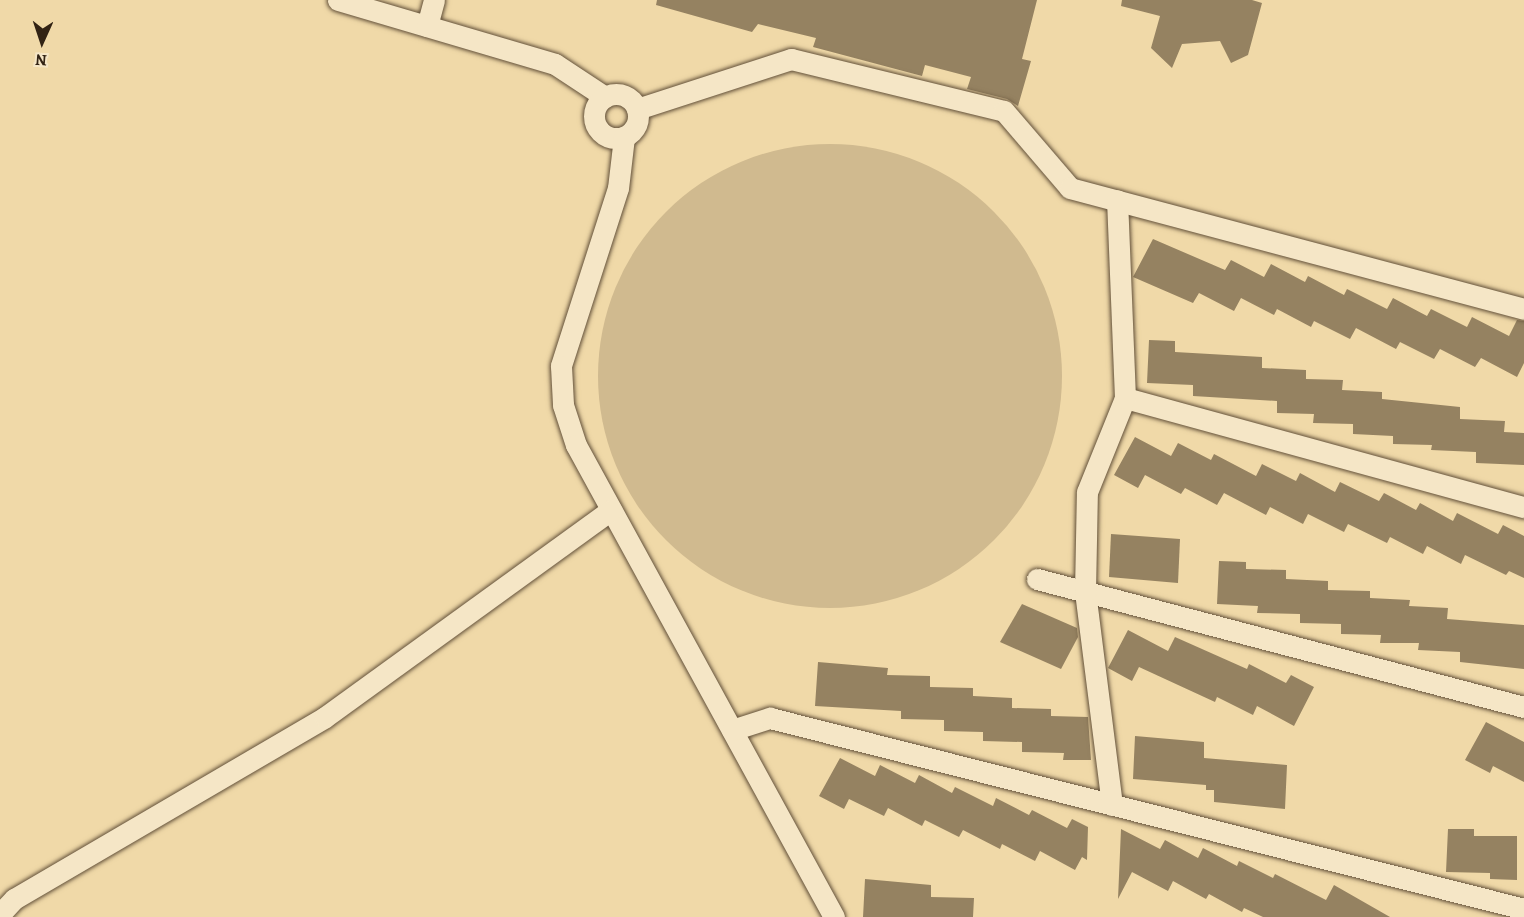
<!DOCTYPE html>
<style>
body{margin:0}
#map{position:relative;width:1524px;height:917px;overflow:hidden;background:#f0d9a8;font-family:Alegreya,serif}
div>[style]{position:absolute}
.green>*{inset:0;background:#d0ba8f}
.round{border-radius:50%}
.building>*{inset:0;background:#958261}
.roads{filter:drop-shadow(0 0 2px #625039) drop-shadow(0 0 2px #625039)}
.street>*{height:21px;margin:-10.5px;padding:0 10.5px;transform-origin:10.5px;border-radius:10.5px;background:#f5e6c6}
.street>.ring{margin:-10.5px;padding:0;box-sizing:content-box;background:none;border:21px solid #f5e6c6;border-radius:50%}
span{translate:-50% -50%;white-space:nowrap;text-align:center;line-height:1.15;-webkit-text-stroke:6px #f5e6c6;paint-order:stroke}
.north{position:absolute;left:12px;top:12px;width:60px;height:60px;-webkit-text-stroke:4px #f5e6c6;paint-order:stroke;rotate:183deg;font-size:16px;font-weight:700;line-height:24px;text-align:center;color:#322314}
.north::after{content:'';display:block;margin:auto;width:21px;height:27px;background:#322314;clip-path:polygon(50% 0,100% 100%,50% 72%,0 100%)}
</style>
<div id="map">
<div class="green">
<div class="round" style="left:598px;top:144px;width:464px;height:464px"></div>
</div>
<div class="building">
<div style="clip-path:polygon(657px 0,1037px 0,1022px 59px,1031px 61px,1018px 106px,1007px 99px,967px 89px,971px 77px,925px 65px,922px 76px,813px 47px,816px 38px,758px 24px,752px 32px,656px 5px)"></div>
<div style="clip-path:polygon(1122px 0,1252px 0,1262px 3px,1248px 55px,1231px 63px,1220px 41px,1182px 44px,1172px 68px,1151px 48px,1160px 16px,1121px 6px)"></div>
<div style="clip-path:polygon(1153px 239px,1225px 270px,1231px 260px,1264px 277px,1271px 264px,1305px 282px,1308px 276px,1344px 295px,1347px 289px,1387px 309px,1393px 298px,1427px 316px,1431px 309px,1467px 327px,1472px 317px,1509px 336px,1517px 320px,1524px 321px,1524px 363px,1517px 377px,1481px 358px,1475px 367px,1440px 349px,1434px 359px,1400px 342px,1396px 349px,1356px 328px,1350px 339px,1314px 321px,1311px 327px,1277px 309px,1274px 315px,1241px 298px,1234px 311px,1199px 293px,1193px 303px,1133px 277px)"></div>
<div style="clip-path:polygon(1149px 340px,1175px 341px,1175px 352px,1262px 357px,1262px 368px,1306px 370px,1306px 379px,1343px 380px,1342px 390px,1382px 392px,1382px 399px,1460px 407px,1460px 419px,1505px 421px,1504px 432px,1524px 433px,1524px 465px,1476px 463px,1476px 452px,1431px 450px,1432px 445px,1393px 444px,1393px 436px,1353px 434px,1353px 424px,1313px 423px,1314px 414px,1277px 413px,1277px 401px,1193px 396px,1193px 385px,1147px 383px)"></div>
<div style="clip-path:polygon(1135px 437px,1171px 456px,1178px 443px,1211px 460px,1214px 454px,1256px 476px,1262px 464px,1296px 481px,1300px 473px,1335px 492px,1340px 482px,1379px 501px,1384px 493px,1416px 510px,1420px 503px,1453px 521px,1457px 513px,1498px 534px,1503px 525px,1524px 536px,1524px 578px,1509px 571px,1506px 575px,1465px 555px,1461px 564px,1427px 546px,1423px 554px,1390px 537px,1387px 543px,1348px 524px,1344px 532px,1308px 514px,1303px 524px,1270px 507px,1266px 515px,1224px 493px,1217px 505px,1185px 488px,1181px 494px,1145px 475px,1138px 488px,1114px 475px)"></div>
<div style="clip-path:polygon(1111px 534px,1180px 539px,1178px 583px,1109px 577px)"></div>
<div style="clip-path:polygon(1219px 561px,1246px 562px,1246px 569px,1286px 570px,1286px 579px,1328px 581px,1328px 590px,1370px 591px,1370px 598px,1410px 600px,1409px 606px,1448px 608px,1447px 619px,1524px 625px,1524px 669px,1460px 662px,1460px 652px,1418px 650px,1419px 643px,1380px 643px,1381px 635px,1341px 634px,1341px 624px,1300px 623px,1300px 614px,1257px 613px,1258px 606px,1217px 604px)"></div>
<div style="clip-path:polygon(1022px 604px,1077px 628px,1078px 637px,1061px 669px,1000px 642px)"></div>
<div style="clip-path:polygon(1128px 630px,1168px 651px,1175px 637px,1247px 669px,1249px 664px,1286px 683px,1291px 675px,1314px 687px,1294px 726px,1257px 706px,1253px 715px,1217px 697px,1215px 702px,1139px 667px,1132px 681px,1108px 668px)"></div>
<div style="clip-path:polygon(818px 662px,888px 668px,887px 675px,930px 676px,930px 687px,973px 688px,973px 696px,1012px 698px,1012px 708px,1051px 709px,1051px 716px,1088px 717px,1091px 760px,1063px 760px,1064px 753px,1022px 752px,1022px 742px,983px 741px,983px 732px,944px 731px,944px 720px,901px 719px,901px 711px,815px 706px)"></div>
<div style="clip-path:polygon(1486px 722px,1524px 742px,1524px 782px,1493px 766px,1490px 773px,1465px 760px)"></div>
<div style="clip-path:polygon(1135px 736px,1204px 742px,1204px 758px,1287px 765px,1285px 809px,1214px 802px,1214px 790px,1206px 790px,1206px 785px,1133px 779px)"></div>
<div style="clip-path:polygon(840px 758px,875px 776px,880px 765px,915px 783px,919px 775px,952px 793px,955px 787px,993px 806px,996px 798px,1029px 815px,1032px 810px,1067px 828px,1072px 819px,1088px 827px,1087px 860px,1082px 857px,1075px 870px,1040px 851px,1035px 861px,1002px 844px,1000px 849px,963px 830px,959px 837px,925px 820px,922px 826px,888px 808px,884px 816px,849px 799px,844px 809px,819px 796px)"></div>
<div style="clip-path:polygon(1121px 829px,1160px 849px,1165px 840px,1198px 858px,1203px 848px,1237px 866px,1239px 861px,1273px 878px,1275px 874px,1326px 900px,1334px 885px,1390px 917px,1263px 917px,1244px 908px,1242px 912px,1209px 894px,1206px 899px,1173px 881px,1168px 891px,1132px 872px,1118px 899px)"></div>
<div style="clip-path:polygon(1448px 829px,1474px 829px,1474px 836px,1517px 836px,1517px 880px,1490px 879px,1490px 873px,1446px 872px)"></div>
<div style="clip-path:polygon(865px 879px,931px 885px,931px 897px,974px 898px,973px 917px,863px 917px)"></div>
</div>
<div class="roads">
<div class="street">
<div style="left:338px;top:0;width:226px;rotate:16.4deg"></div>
<div style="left:555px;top:64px;width:60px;rotate:33.4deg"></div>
<div style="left:427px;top:26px;width:27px;rotate:-75deg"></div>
<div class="ring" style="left:594px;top:94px;width:23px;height:23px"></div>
<div style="left:637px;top:109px;width:162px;rotate:-18deg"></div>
<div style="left:791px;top:59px;width:219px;rotate:13.7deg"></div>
<div style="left:1004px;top:111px;width:101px;rotate:49.4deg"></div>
<div style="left:1070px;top:188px;width:470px;rotate:14.9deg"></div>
<div style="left:624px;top:137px;width:51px;rotate:96.7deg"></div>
<div style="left:618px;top:188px;width:187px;rotate:107.8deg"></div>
<div style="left:561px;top:366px;width:39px;rotate:87deg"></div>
<div style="left:563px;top:405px;width:42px;rotate:72deg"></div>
<div style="left:576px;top:445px;width:538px;rotate:61.34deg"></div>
<div style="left:1125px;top:398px;width:414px;rotate:15.3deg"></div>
<div style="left:1037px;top:579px;width:504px;rotate:14.73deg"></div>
<div style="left:732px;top:730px;width:40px;rotate:-18deg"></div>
<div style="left:770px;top:718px;width:778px;rotate:14.21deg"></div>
<div style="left:1112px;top:805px;width:215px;rotate:-97.2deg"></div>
<div style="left:1085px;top:592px;width:100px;rotate:-88.9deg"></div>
<div style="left:1087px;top:492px;width:101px;rotate:-68deg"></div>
<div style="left:1125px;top:398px;width:198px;rotate:-92.3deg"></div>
<div style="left:0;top:914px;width:21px;rotate:-47deg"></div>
<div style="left:14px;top:899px;width:360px;rotate:-30.3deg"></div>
<div style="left:325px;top:717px;width:353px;rotate:-35.9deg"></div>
</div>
</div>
<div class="north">N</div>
</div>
